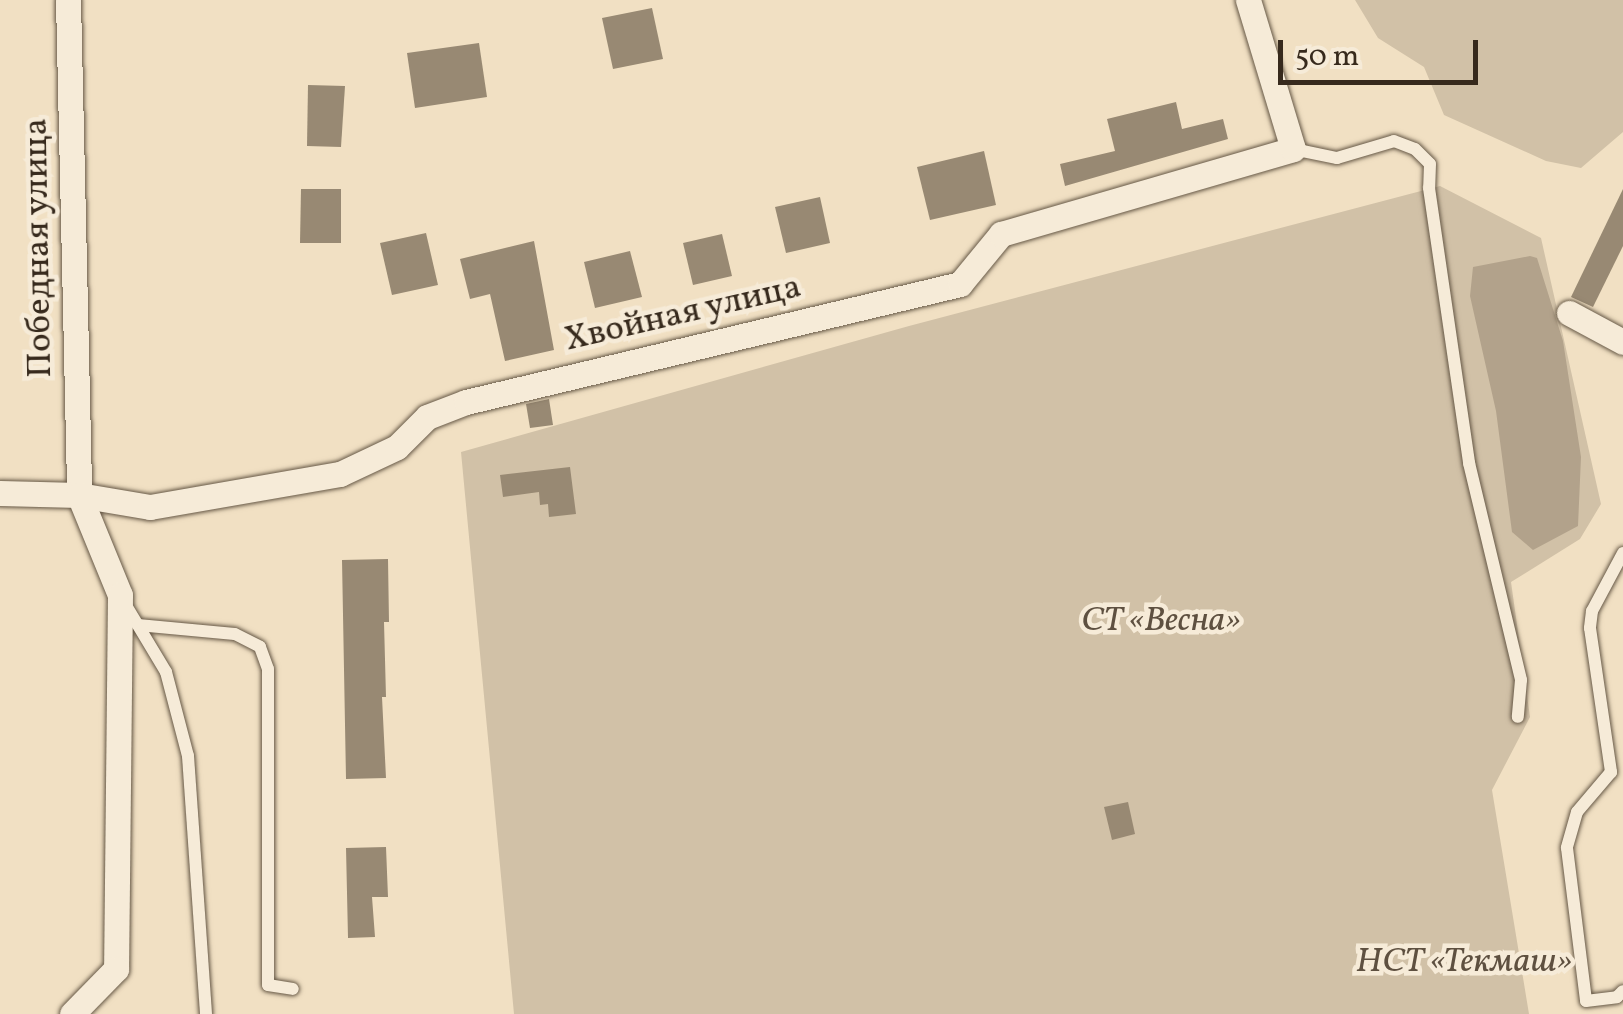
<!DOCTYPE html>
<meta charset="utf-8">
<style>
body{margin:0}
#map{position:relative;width:1623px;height:1014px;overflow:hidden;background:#f1e0c3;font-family:Vollkorn,serif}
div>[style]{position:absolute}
.green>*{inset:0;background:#d1c1a7}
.water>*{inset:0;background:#b2a28b}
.building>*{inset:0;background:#988973}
.roads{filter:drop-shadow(0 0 2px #665846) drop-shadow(0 0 2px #665846)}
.lane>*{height:12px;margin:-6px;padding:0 6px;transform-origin:6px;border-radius:6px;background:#f6ebd8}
.street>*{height:25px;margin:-12.5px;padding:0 12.5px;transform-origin:12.5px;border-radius:12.5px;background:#f6ebd8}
span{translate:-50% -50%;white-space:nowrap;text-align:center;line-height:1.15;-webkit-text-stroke:9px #f6ebd8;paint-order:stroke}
.street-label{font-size:35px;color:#372a1d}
.park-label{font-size:35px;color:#5e5040;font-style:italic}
.scale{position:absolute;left:1278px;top:40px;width:200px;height:45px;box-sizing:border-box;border:5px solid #372a1d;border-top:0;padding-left:12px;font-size:30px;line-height:35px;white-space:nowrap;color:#372a1d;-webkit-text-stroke:8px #f6ebd8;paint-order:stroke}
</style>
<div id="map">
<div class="green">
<div style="clip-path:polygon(1355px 0,1623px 0,1623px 132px,1581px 168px,1546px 161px,1444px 115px,1424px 67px,1378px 38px)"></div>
<div style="clip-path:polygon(1440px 186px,1541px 238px,1601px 504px,1580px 539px,1511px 582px,1530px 717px,1492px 790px,1529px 1014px,514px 1014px,461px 452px,909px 326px)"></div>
</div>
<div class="water">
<div style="clip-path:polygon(1530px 256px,1537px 258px,1563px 341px,1581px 457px,1578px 526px,1533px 550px,1512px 532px,1496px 411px,1470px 296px,1473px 267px)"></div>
</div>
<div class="building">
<div style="clip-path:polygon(652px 8px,663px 59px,613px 69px,602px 18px)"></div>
<div style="clip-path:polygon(479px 43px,487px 97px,415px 108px,407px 53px)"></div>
<div style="clip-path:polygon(308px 85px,345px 86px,341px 147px,307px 146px)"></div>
<div style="clip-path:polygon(1176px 102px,1182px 129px,1223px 119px,1228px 139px,1065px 186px,1060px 164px,1115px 151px,1107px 119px)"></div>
<div style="clip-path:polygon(984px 151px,996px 205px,930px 220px,917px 167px)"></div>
<div style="clip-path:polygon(301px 189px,341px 189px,341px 243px,300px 243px)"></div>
<div style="clip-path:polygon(1623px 189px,1623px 246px,1593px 307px,1571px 297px)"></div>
<div style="clip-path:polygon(820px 197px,830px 243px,786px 253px,775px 207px)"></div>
<div style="clip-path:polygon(426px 233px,438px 285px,392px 295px,380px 243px)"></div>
<div style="clip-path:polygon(722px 234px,732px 276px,693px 285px,683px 243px)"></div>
<div style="clip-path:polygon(534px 241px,554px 350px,505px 361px,490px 294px,470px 299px,460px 259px)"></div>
<div style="clip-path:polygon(630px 251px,642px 297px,595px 308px,584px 262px)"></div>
<div style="clip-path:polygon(549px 399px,553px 425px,530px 428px,526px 404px)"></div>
<div style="clip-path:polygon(570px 467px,576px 514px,549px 517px,548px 504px,540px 505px,539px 492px,503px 497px,500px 475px)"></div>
<div style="clip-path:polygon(388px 559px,389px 622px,384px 622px,386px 697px,382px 697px,386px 778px,346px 779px,342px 560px)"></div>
<div style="clip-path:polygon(1128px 802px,1135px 834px,1112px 840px,1104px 807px)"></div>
<div style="clip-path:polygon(386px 847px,388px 897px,372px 897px,375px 937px,348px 938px,346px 848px)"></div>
</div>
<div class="roads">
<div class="lane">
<div style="left:1293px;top:149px;width:45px;rotate:11.6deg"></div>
<div style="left:1337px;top:158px;width:59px;rotate:-16.6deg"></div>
<div style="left:1394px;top:141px;width:22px;rotate:21deg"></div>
<div style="left:1415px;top:149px;width:21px;rotate:45deg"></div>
<div style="left:1430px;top:164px;width:24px;rotate:92deg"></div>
<div style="left:1429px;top:188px;width:278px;rotate:81.7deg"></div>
<div style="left:1469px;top:463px;width:223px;rotate:76.5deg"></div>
<div style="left:1521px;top:680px;width:37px;rotate:95deg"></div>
<div style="left:1623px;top:553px;width:66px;rotate:118.1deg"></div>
<div style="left:1592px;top:611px;width:17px;rotate:97deg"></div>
<div style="left:1590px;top:628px;width:146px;rotate:81.7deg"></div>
<div style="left:1611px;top:772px;width:52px;rotate:130.4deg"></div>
<div style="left:1577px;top:812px;width:37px;rotate:106deg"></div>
<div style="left:1567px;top:848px;width:154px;rotate:82.9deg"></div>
<div style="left:1586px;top:1001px;width:31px;rotate:-7deg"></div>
<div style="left:1617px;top:997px;width:8px;rotate:-45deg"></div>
<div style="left:124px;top:602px;width:82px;rotate:59deg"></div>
<div style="left:166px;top:672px;width:87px;rotate:75.3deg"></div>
<div style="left:188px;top:756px;width:259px;rotate:86deg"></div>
<div style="left:138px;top:625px;width:97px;rotate:5.3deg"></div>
<div style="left:235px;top:634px;width:28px;rotate:27deg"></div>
<div style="left:260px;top:647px;width:23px;rotate:70deg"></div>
<div style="left:268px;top:669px;width:316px;rotate:90deg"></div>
<div style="left:268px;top:985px;width:25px;rotate:9deg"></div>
</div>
<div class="street">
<div style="left:68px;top:0;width:495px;rotate:88.7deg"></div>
<div style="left:79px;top:495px;width:108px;rotate:67.7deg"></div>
<div style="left:120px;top:595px;width:374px;rotate:90.6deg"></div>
<div style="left:116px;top:969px;width:63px;rotate:134.4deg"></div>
<div style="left:1569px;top:313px;width:61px;rotate:28.2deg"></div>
<div style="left:0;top:493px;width:79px;rotate:1.5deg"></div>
<div style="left:79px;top:495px;width:72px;rotate:9.6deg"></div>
<div style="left:150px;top:507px;width:193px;rotate:-9.9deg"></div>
<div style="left:340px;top:474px;width:63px;rotate:-25.3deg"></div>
<div style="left:397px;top:447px;width:42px;rotate:-45deg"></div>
<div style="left:427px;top:417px;width:42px;rotate:-21deg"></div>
<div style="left:466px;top:402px;width:508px;rotate:-13.43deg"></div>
<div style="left:960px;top:284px;width:65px;rotate:-50.6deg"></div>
<div style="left:1001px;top:234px;width:304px;rotate:-16.2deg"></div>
<div style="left:1293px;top:149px;width:156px;rotate:-106.8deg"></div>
</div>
</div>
<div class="street-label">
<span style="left:39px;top:248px;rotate:-91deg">Победная улица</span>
<span style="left:683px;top:314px;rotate:-13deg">Хвойная улица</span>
</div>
<div class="park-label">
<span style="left:1161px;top:621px">СТ «Весна»</span>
<span style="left:1464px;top:962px">НСТ «Текмаш»</span>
</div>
<div class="scale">50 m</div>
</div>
